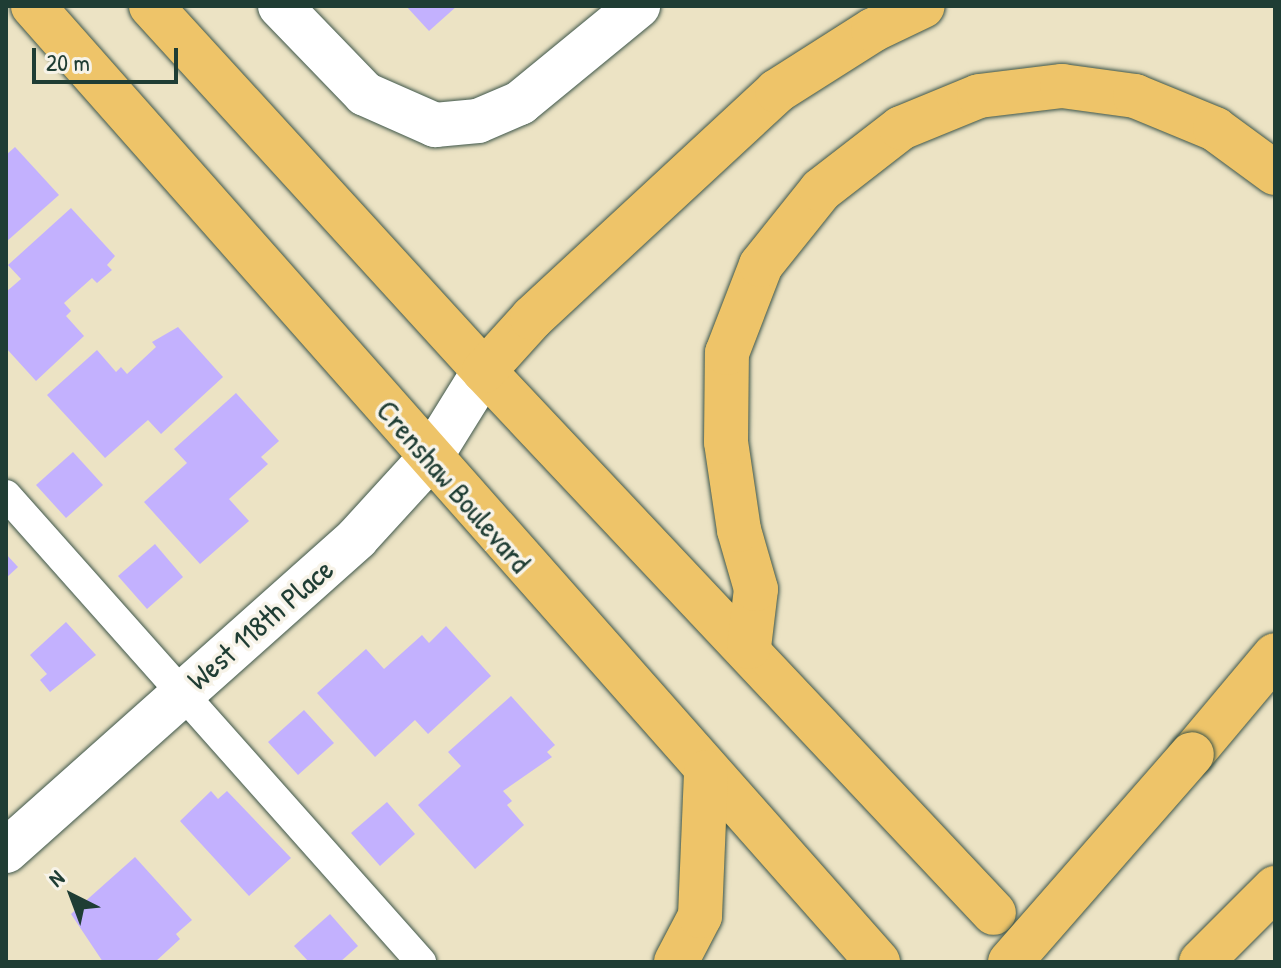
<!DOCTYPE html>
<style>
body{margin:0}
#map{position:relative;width:1281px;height:968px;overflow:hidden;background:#ece3c4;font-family:"Patrick Hand",sans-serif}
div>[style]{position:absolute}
.building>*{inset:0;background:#c3b1fe}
.roads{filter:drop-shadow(0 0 2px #3e564a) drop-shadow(0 0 2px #3e564a)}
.lane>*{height:30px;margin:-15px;padding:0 15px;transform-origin:15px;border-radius:15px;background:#fff}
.street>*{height:44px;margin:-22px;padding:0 22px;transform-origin:22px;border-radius:22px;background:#fff}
.primary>*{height:44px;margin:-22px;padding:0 22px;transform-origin:22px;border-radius:22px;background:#eec469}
.highway>*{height:44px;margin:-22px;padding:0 22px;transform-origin:22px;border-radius:22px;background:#eec469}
.bridges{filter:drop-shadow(0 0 2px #3e564a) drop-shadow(0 0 2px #3e564a)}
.highway-bridge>*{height:44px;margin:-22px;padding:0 22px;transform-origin:22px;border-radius:22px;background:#eec469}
span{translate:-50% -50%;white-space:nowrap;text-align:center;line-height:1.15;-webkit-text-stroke:7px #f7f3e8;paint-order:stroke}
.street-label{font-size:30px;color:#1f3d34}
.frame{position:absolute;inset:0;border:8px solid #1f3d34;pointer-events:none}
.north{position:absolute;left:32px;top:856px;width:80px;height:80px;-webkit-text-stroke:6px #f7f3e8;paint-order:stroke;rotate:318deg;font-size:22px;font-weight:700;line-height:32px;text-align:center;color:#1f3d34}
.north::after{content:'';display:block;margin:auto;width:28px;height:36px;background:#1f3d34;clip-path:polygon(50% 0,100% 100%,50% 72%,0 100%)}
.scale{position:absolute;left:32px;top:48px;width:146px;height:36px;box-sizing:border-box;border:4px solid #1f3d34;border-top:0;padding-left:10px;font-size:24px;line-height:28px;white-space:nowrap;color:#1f3d34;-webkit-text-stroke:6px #f7f3e8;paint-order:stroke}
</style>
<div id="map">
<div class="building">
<div style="clip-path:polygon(406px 6px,457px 6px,429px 31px)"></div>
<div style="clip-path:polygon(15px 147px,59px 195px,6px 242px,6px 155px)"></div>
<div style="clip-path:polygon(71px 208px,115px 256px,107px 265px,112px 270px,97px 283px,92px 278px,64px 303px,71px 311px,66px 316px,84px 336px,36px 381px,6px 348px,6px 292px,21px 279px,8px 265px)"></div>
<div style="clip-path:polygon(178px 327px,223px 377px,161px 434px,148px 420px,105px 458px,47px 395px,97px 350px,116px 372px,121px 367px,127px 374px,156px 347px,152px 342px)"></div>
<div style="clip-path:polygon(236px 393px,279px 441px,261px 457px,268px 464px,229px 499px,249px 521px,200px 564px,144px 502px,187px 463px,174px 449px)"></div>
<div style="clip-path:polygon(73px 452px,103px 485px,66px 518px,36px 485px)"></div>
<div style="clip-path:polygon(155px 544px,183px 577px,147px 609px,118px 576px)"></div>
<div style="clip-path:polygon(6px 554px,18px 567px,6px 578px)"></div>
<div style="clip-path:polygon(66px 622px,96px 655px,50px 692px,40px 680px,47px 674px,30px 655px)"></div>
<div style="clip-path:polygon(446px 626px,491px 676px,428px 734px,415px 720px,375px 757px,317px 693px,366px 649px,384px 669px,422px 635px,429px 643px)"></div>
<div style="clip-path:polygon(511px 696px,555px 745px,547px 752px,552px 757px,503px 791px,512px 801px,507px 805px,524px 825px,475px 869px,418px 805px,461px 766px,448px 752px)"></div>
<div style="clip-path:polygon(304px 710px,334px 743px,298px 775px,268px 742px)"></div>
<div style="clip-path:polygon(211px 791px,218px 799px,227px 791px,291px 858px,249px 896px,180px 821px)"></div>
<div style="clip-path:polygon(387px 802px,415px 834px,380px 866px,351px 833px)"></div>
<div style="clip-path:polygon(135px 857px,192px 920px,176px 934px,180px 939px,155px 962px,103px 962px,71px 914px)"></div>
<div style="clip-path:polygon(330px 914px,358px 946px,340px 962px,309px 962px,294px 946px)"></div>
</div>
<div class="roads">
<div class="lane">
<div style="left:6px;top:495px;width:625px;rotate:48.37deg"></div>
</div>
<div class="street">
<div style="left:280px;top:6px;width:122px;rotate:46deg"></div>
<div style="left:365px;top:94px;width:77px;rotate:23.9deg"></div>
<div style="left:435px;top:125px;width:43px;rotate:-5.3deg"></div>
<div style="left:478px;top:121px;width:46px;rotate:-23.2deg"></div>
<div style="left:520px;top:103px;width:153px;rotate:-39.4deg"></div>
<div style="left:6px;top:851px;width:470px;rotate:-41.7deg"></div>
<div style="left:357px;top:538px;width:108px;rotate:-47.6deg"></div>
<div style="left:430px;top:458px;width:102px;rotate:-58.2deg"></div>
</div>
<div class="primary">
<div style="left:33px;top:6px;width:1276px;rotate:48.53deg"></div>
<div style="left:151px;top:6px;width:494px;rotate:47.6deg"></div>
<div style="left:484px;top:371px;width:744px;rotate:46.74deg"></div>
</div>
<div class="highway">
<div style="left:484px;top:371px;width:72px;rotate:-47.8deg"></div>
<div style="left:532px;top:318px;width:334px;rotate:-42.8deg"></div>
<div style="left:777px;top:91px;width:114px;rotate:-32.4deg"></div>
<div style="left:873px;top:30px;width:55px;rotate:-25.6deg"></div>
<div style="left:749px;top:647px;width:58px;rotate:-83.1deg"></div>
<div style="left:756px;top:589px;width:61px;rotate:-106.1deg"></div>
<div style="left:739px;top:530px;width:89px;rotate:-98.4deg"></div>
<div style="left:726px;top:442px;width:89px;rotate:-89.4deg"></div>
<div style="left:727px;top:353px;width:94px;rotate:-68.9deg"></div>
<div style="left:761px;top:265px;width:96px;rotate:-51.3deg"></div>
<div style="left:821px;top:190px;width:101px;rotate:-37.8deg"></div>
<div style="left:901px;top:128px;width:84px;rotate:-22.3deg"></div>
<div style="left:979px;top:96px;width:84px;rotate:-6.9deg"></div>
<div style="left:1062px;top:86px;width:74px;rotate:7.8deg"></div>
<div style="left:1135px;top:96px;width:87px;rotate:22.4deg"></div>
<div style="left:1215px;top:129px;width:74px;rotate:36.3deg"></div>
<div style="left:1192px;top:754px;width:129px;rotate:-50deg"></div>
<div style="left:676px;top:962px;width:52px;rotate:-62.4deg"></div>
<div style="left:700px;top:916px;width:144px;rotate:-87.6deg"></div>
<div style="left:1201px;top:962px;width:105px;rotate:-45deg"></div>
</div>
</div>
<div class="bridges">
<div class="highway-bridge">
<div style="left:1010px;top:962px;width:276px;rotate:-48.8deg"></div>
</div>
</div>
<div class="street-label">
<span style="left:454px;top:486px;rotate:49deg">Crenshaw Boulevard</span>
<span style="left:260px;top:624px;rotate:-41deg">West 118th Place</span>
</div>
<div class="frame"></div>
<div class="north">N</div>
<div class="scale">20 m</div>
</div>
